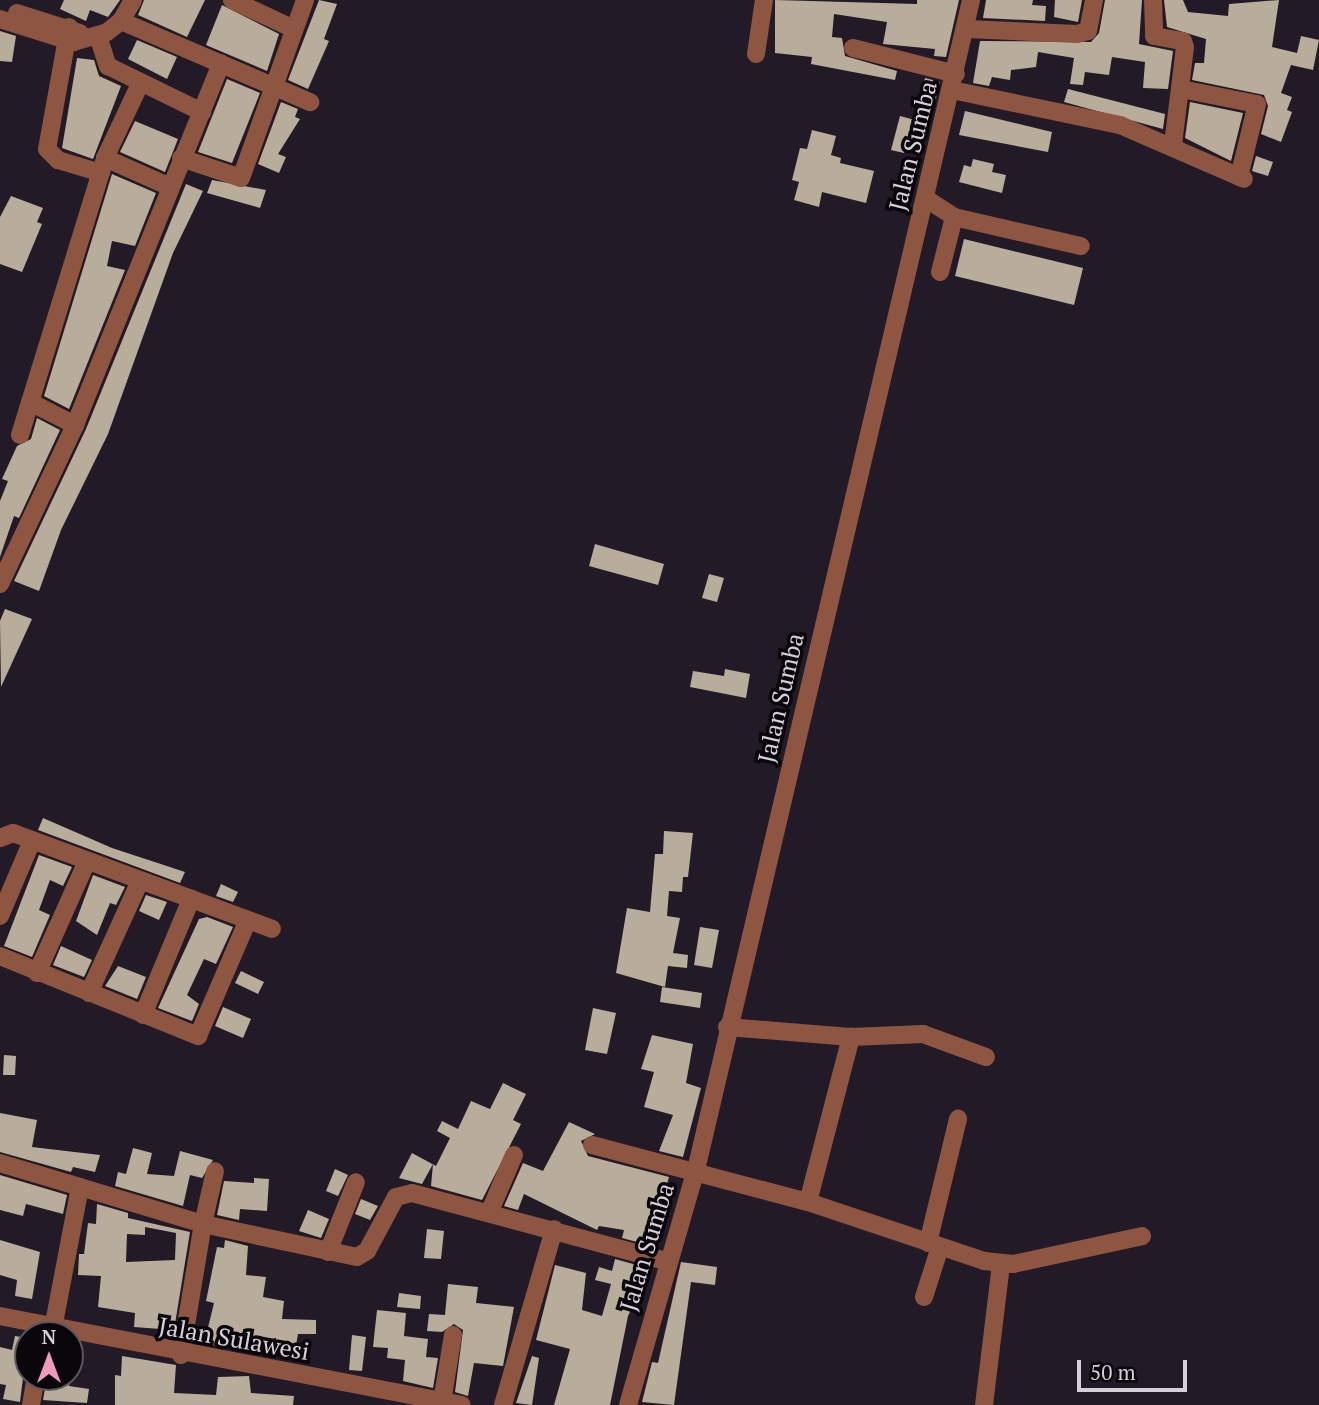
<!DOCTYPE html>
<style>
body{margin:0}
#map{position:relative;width:1319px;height:1405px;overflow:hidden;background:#231a27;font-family:"PT Serif",serif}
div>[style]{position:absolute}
.building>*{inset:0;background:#b8ad9b}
.minor>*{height:18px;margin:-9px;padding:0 9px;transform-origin:9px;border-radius:9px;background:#8e5640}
span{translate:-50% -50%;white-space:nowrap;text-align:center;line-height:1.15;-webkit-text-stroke:7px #0a070c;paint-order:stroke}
.street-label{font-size:24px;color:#d5cfd8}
.north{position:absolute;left:14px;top:1321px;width:70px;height:70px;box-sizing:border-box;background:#0a070c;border:2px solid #5b575e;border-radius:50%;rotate:0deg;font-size:19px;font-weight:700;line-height:28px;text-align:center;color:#d5cfd8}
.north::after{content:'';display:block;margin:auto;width:24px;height:32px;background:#ef9ab8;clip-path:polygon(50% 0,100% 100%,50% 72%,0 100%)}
.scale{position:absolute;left:1077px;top:1360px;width:110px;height:32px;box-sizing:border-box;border:4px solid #d5cfd8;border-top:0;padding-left:9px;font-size:21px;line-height:24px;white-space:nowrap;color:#d5cfd8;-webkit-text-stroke:5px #0a070c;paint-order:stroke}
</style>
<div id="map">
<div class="building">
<div style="clip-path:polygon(64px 0,120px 0,108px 17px,90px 10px,86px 21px,60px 9px)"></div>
<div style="clip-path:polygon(144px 0,205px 0,187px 37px,138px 15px)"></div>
<div style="clip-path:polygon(319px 0,337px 4px,324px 39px,329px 41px,308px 89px,288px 80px)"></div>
<div style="clip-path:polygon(775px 0,917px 4px,917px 0,959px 0,946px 57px,934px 56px,935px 49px,883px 44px,887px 22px,834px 14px,832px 37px,842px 38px,845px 56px,897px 71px,895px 80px,811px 64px,812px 57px,775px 53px)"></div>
<div style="clip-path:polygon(986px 0,1033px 0,1032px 5px,1046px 6px,1045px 21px,983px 18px)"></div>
<div style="clip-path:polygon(1055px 0,1082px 0,1078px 22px,1054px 17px)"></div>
<div style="clip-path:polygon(1105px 0,1142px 0,1139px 44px,1173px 51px,1168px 89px,1143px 88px,1145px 62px,1112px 57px,1109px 75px,1085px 72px,1083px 85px,1070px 84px,1074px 58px,1038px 52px,1036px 67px,1011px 70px,1010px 80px,992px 77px,989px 86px,973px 83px,980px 41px,1091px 42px,1099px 33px)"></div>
<div style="clip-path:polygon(1164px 0,1183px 0,1188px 12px,1228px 16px,1229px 4px,1279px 0,1272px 47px,1297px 53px,1301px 36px,1319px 40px,1313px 70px,1291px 65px,1281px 93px,1292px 97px,1287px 110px,1292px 112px,1281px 142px,1261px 134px,1268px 106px,1264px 95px,1192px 80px,1195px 63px,1204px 63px,1206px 39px,1167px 27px)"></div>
<div style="clip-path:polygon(222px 5px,279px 34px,267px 71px,206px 45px)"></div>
<div style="clip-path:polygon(0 31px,16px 36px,12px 62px,0 61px)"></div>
<div style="clip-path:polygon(137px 40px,177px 57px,167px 79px,128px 59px)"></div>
<div style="clip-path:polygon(77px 58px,94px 60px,99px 76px,121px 86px,93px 159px,62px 148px)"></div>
<div style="clip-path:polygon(925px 78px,940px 82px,925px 141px,908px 136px,904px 153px,891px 150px,900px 116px,915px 120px)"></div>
<div style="clip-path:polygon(227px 79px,260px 93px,232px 163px,198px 152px)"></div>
<div style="clip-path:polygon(1068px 89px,1165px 114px,1163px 129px,1064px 102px)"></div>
<div style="clip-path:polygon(281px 102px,298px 109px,295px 117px,300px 119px,278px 154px,286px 157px,279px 173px,258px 164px)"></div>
<div style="clip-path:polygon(1190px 102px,1243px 113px,1231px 161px,1185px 138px)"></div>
<div style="clip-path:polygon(965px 111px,1052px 132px,1048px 152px,959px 135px)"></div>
<div style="clip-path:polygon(135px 121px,178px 139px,165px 172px,120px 152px)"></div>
<div style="clip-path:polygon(812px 130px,836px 136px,831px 155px,841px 158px,840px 163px,874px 171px,866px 203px,822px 192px,819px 207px,794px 200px,799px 182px,792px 180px,800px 148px,807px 149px)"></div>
<div style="clip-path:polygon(1256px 156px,1273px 162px,1268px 176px,1252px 171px)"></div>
<div style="clip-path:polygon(973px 159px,994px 164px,992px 172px,1006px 175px,1002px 193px,959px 182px,964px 165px,971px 167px)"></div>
<div style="clip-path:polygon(112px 174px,156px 193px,135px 246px,112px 241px,107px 266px,125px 270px,69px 409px,44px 396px)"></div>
<div style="clip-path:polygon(212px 180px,266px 190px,260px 208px,207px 193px)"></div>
<div style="clip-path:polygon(186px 184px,203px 191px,173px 253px,108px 434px,61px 530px,39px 591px,14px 581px,86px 429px)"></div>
<div style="clip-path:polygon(11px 196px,43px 208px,37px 222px,42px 224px,22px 272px,0 264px,0 217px)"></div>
<div style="clip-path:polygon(964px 239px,1083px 268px,1074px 305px,955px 276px)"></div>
<div style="clip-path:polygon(37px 418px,60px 430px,19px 518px,14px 516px,0 557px,0 501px,8px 481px,2px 479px,17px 446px,31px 439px)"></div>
<div style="clip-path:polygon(595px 544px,664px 564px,658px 585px,589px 566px)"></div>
<div style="clip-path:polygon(709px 574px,724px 578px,717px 602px,702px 598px)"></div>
<div style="clip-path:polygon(5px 609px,32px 619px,1px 687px,0 621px)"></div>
<div style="clip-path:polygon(725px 669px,750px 674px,746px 698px,690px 687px,693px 671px,724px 676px)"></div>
<div style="clip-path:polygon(43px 818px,112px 848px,185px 872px,180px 883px,38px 830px)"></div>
<div style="clip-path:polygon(664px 831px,693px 833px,688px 877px,683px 877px,682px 892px,669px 891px,667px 916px,680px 918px,673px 953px,688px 955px,687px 968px,668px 966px,665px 987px,616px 973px,627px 908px,650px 912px,655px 854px,663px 854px)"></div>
<div style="clip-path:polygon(39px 855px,72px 867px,63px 886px,50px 880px,39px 910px,50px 915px,32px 957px,4px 946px)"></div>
<div style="clip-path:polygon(93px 875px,125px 887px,116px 905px,110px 903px,97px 935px,76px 921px)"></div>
<div style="clip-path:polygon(221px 884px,238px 892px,233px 902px,216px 896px)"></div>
<div style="clip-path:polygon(146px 895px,167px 902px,159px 920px,139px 911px)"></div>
<div style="clip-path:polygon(207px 917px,233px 927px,216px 964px,204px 959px,187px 995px,199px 1004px,192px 1021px,158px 1008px,199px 919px)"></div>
<div style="clip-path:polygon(700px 927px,719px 930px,712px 968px,694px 965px)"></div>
<div style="clip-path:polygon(61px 946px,92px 960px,84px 977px,53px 965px)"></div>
<div style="clip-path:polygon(118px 966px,146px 977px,137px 999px,105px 986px)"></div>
<div style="clip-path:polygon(241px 971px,264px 982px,258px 994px,235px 983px)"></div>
<div style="clip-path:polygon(662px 987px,702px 993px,700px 1008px,660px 1002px)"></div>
<div style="clip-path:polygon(223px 1007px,251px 1019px,243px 1038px,215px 1026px)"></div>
<div style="clip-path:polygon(593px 1008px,616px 1013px,607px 1054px,585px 1050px)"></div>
<div style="clip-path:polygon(652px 1035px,693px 1044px,686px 1083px,701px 1088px,683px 1157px,659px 1151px,673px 1115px,644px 1107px,654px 1072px,641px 1069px)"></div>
<div style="clip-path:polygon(4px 1055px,16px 1056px,15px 1075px,3px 1075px)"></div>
<div style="clip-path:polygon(503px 1083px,526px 1094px,513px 1120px,521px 1124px,482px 1200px,431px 1186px,433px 1164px,422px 1184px,399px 1178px,412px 1153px,436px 1166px,450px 1138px,437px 1131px,442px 1121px,458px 1129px,471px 1101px,490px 1109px)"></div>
<div style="clip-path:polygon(0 1113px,37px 1120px,32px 1147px,100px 1155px,95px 1172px,73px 1167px,71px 1172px,0 1152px)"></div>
<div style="clip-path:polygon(569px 1122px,595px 1134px,581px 1141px,588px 1156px,669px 1177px,660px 1209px,667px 1210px,666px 1217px,663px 1229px,654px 1228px,652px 1246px,622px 1238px,624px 1230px,599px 1226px,597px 1230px,524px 1194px,518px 1210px,504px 1206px,523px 1163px,543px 1171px)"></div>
<div style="clip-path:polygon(133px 1148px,152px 1153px,147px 1174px,174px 1176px,180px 1151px,213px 1160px,202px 1178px,190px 1175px,183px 1206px,115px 1186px,118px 1172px,126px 1174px)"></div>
<div style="clip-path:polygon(335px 1169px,348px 1175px,338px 1196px,326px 1191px)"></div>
<div style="clip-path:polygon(0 1175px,67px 1195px,63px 1214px,26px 1204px,23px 1216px,0 1210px)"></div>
<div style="clip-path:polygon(254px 1178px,269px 1179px,267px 1211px,240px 1209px,239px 1220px,217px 1215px,224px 1181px,254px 1183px)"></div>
<div style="clip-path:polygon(361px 1199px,378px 1206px,370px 1220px,355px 1214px)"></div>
<div style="clip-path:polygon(evenodd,97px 1204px,128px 1213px,128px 1218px,190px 1232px,174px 1330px,134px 1327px,135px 1313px,98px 1307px,101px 1276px,78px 1275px,79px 1254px,84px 1254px,88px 1223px,96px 1224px,97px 1204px,145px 1227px,176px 1233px,175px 1260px,126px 1262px,127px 1234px,145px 1235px,145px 1227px)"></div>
<div style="clip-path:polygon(308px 1210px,329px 1219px,321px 1238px,299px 1231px)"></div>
<div style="clip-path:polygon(427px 1229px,444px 1231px,441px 1259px,424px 1258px)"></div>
<div style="clip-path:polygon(0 1240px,40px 1252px,32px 1299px,15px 1296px,17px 1280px,0 1275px)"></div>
<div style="clip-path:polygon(225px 1240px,248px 1246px,246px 1275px,266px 1277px,263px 1297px,284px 1301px,282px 1319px,316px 1320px,316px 1334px,298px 1334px,294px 1356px,204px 1344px,214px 1303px,206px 1301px,217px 1247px,224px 1248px)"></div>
<div style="clip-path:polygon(615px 1259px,651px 1269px,628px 1316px,610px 1405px,554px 1405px,570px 1349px,536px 1340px,555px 1265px,586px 1273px,582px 1310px,602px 1316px,611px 1284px,595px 1280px,599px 1267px,612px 1271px)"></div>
<div style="clip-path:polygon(681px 1262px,717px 1267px,715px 1285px,691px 1282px,674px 1405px,642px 1402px,652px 1362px,658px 1363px)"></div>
<div style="clip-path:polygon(448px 1284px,478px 1287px,476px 1303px,514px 1307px,503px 1366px,474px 1363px,468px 1396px,455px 1392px,463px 1330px,454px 1324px,442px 1332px,427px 1331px,429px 1314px,445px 1315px)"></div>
<div style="clip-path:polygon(399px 1293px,421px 1296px,420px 1309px,397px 1307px)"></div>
<div style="clip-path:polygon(377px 1310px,406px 1313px,404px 1336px,428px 1339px,426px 1357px,438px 1358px,433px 1388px,403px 1381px,405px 1360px,387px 1358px,388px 1348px,373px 1347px)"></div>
<div style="clip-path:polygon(352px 1335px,366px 1337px,362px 1371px,349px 1370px)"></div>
<div style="clip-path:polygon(15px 1336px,28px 1338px,20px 1402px,3px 1399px,6px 1385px,0 1384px,0 1347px,12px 1350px)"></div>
<div style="clip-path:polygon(122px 1356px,176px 1365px,174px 1393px,216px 1395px,218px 1377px,249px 1376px,251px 1393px,294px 1396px,293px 1405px,115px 1405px,115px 1375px,121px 1376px)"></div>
<div style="clip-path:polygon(532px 1356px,539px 1358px,532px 1405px,516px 1403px)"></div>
<div style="clip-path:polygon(47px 1377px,71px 1377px,69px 1386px,89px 1389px,87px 1403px,43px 1400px)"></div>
</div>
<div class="minor">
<div style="left:232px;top:0;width:68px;rotate:25.1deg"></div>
<div style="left:1153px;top:0;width:36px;rotate:88deg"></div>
<div style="left:1154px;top:36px;width:29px;rotate:10deg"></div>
<div style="left:1183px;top:41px;width:6px;rotate:72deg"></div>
<div style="left:1185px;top:47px;width:99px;rotate:97deg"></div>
<div style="left:17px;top:13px;width:66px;rotate:17.6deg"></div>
<div style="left:0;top:19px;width:77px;rotate:17.5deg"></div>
<div style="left:73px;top:42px;width:35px;rotate:-16deg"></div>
<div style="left:107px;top:32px;width:18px;rotate:-38deg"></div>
<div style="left:121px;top:21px;width:24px;rotate:-60deg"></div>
<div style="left:121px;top:21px;width:206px;rotate:23.2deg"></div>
<div style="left:69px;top:27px;width:124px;rotate:100.2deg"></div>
<div style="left:47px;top:149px;width:16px;rotate:45deg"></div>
<div style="left:58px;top:160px;width:45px;rotate:16.8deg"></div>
<div style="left:966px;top:29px;width:111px;rotate:2.6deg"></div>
<div style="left:1077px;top:34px;width:11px;rotate:-15deg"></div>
<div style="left:1088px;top:31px;width:32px;rotate:-79deg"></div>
<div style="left:98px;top:36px;width:32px;rotate:72deg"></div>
<div style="left:108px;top:66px;width:105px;rotate:26.1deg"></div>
<div style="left:853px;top:48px;width:106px;rotate:14.2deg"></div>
<div style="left:756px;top:54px;width:55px;rotate:-81.6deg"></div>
<div style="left:1181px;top:89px;width:77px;rotate:11.2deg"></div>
<div style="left:1257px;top:104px;width:75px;rotate:103.9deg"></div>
<div style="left:952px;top:90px;width:172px;rotate:11.8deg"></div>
<div style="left:1120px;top:125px;width:135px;rotate:23.5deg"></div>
<div style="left:105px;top:158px;width:69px;rotate:24deg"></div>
<div style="left:181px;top:158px;width:63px;rotate:18.4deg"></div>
<div style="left:241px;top:178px;width:189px;rotate:-70.2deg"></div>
<div style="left:925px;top:198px;width:35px;rotate:33deg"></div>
<div style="left:954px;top:217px;width:130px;rotate:12.9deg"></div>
<div style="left:940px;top:272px;width:57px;rotate:-75.7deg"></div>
<div style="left:30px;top:402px;width:51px;rotate:27.1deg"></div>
<div style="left:20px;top:435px;width:290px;rotate:-72.9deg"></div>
<div style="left:105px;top:158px;width:82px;rotate:-64.7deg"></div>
<div style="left:0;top:584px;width:176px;rotate:-64.7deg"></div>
<div style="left:75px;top:425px;width:390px;rotate:-68deg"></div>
<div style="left:0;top:838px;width:14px;rotate:-21deg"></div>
<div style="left:13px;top:833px;width:276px;rotate:20.3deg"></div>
<div style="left:0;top:916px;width:82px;rotate:-66.9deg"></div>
<div style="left:0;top:956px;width:214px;rotate:22deg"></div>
<div style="left:198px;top:1036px;width:126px;rotate:-66.7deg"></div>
<div style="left:37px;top:973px;width:123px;rotate:-65.9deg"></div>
<div style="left:89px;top:993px;width:123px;rotate:-65.5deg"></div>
<div style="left:143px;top:1015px;width:126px;rotate:-67.5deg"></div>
<div style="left:727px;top:1027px;width:124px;rotate:4.6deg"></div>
<div style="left:851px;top:1037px;width:72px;rotate:-2.4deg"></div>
<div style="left:923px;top:1034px;width:67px;rotate:20.1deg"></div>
<div style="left:592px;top:1145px;width:223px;rotate:14.8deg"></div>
<div style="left:808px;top:1202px;width:186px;rotate:18.5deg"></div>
<div style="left:984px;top:1261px;width:29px;rotate:6deg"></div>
<div style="left:1013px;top:1264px;width:132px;rotate:-12.2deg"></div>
<div style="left:0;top:1163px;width:84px;rotate:16.7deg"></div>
<div style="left:80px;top:1187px;width:145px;rotate:100.8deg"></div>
<div style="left:80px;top:1187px;width:128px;rotate:16.7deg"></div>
<div style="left:203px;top:1224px;width:54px;rotate:-77.2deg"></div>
<div style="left:808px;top:1202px;width:171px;rotate:-75.4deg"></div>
<div style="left:489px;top:1213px;width:63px;rotate:-66.7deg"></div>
<div style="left:928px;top:1243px;width:128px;rotate:-76.4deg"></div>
<div style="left:328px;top:1252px;width:75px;rotate:-68.2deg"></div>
<div style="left:924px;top:1297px;width:52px;rotate:-72.3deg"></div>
<div style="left:0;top:1316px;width:470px;rotate:10.9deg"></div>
<div style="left:181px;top:1355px;width:133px;rotate:-80.5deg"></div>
<div style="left:203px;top:1224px;width:157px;rotate:12.1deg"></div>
<div style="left:357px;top:1257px;width:12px;rotate:-31deg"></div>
<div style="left:367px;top:1251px;width:61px;rotate:-61.8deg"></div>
<div style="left:396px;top:1197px;width:16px;rotate:-14deg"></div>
<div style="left:412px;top:1193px;width:262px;rotate:15deg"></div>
<div style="left:442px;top:1402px;width:68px;rotate:-80.7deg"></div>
<div style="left:31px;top:1405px;width:28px;rotate:-80deg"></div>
<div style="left:503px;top:1405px;width:183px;rotate:-73.8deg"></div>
<div style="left:628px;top:1405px;width:245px;rotate:-73.9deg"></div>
<div style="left:696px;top:1170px;width:1202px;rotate:-76.77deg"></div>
<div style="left:984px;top:1405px;width:142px;rotate:-83.1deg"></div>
</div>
<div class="street-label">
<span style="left:913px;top:146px;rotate:-76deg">Jalan Sumba</span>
<span style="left:781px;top:698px;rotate:-77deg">Jalan Sumba</span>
<span style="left:647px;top:1247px;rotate:-73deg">Jalan Sumba</span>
<span style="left:234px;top:1339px;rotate:10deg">Jalan Sulawesi</span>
</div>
<div class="north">N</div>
<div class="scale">50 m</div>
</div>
